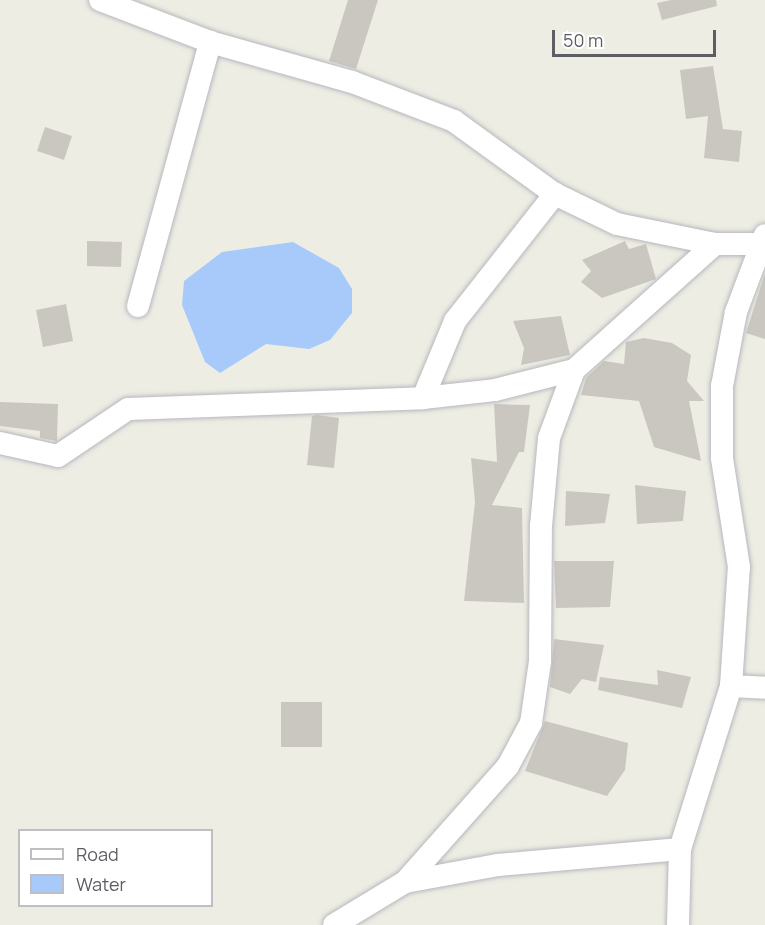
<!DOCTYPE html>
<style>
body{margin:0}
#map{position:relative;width:765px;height:925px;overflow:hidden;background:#eeede4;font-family:Manrope,sans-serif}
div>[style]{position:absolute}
.water>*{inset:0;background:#a7cafb}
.building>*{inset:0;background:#cac7c1}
.roads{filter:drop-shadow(0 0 2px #b6b8bd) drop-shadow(0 0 2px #b6b8bd)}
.street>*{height:22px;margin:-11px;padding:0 11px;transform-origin:11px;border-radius:11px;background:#fff}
span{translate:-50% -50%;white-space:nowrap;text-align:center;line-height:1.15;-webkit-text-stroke:5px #fff;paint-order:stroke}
.legend{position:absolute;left:18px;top:829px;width:195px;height:78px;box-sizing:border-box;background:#fff;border:2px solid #bebfc1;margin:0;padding:8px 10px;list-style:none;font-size:18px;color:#5c5e64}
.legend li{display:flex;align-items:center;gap:12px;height:30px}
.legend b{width:30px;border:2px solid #bebfc1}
.scale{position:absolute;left:552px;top:30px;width:164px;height:27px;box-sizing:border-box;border:3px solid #5c5e64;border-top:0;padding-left:8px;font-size:18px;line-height:21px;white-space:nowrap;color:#5c5e64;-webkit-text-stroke:4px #fff;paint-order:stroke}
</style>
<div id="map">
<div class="water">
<div style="clip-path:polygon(293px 242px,339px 268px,352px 289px,352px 313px,330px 340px,309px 349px,266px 344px,220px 373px,205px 362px,182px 305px,184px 281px,222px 252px)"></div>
</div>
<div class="building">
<div style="clip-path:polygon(348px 0,378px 0,356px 69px,329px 61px)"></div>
<div style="clip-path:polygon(671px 0,716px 0,717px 6px,662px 20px,657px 3px)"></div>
<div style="clip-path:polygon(713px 66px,723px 129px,742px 131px,739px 162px,704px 158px,708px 116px,686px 119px,680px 70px)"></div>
<div style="clip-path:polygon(45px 127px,72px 136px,64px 160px,37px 151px)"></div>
<div style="clip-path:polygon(87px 241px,122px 242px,121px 267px,87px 266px)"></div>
<div style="clip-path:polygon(625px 241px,629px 249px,646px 244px,656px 279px,602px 298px,581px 282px,591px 271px,582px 260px)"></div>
<div style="clip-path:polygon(765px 273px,765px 339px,746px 333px)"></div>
<div style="clip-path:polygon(66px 304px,73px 341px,43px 347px,36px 310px)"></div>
<div style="clip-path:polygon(561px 316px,570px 355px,521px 365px,524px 348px,513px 321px)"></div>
<div style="clip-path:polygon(644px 338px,672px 343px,691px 355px,687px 381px,704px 401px,689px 401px,701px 461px,654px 447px,639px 401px,581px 395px,586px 378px,604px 361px,624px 364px,626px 342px)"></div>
<div style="clip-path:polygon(0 402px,58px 404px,57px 441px,40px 438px,40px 431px,0 426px)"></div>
<div style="clip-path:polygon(494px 404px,530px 405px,524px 452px,519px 452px,492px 505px,522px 508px,524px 603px,464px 601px,475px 502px,471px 458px,497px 462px)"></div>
<div style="clip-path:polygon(317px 415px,339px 418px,334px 468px,307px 465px,312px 416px)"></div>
<div style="clip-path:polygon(635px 485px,686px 491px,683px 521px,637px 524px)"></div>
<div style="clip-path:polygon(566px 491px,610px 494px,605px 523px,565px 526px)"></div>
<div style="clip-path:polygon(554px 561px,614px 561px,610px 607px,556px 608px)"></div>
<div style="clip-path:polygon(554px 639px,604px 645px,596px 682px,582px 679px,570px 694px,550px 687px)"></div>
<div style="clip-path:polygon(657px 670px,691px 677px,682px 708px,598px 690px,600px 677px,658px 685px)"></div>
<div style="clip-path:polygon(281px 702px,322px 702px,322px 747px,281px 747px)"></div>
<div style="clip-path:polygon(545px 721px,628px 743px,625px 770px,607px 796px,525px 771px)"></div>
</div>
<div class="roads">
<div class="street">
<div style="left:100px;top:0;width:118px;rotate:20.9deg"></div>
<div style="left:210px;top:42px;width:148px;rotate:15.7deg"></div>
<div style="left:352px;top:82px;width:109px;rotate:20.9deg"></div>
<div style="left:454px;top:121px;width:125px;rotate:35.9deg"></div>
<div style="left:555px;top:194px;width:69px;rotate:25.8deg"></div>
<div style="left:617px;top:224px;width:100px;rotate:11.5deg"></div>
<div style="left:715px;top:244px;width:46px"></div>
<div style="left:138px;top:306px;width:274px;rotate:-74.7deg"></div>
<div style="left:423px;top:398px;width:83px;rotate:-67.4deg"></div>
<div style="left:455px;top:321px;width:162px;rotate:-51.8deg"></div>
<div style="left:0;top:443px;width:59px;rotate:12.6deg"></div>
<div style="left:58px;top:456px;width:84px;rotate:-33.9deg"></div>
<div style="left:128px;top:409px;width:295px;rotate:-2.1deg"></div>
<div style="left:423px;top:398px;width:72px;rotate:-6.3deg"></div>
<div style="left:495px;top:390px;width:81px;rotate:-14.2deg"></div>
<div style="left:731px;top:686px;width:34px;rotate:3deg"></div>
<div style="left:405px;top:882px;width:155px;rotate:-48.4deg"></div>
<div style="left:508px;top:766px;width:49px;rotate:-61.9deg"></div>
<div style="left:531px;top:723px;width:63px;rotate:-81.7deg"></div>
<div style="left:540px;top:661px;width:135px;rotate:-89.6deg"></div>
<div style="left:541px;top:526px;width:88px;rotate:-84.8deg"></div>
<div style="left:549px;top:438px;width:72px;rotate:-69.8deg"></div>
<div style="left:574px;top:370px;width:189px;rotate:-41.8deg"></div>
<div style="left:334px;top:925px;width:83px;rotate:-31.2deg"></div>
<div style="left:405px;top:882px;width:95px;rotate:-10.4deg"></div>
<div style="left:498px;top:865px;width:183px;rotate:-5deg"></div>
<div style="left:678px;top:925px;width:76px;rotate:-88.5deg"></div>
<div style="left:680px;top:849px;width:171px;rotate:-72.6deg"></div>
<div style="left:731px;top:686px;width:119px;rotate:-86.2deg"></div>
<div style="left:739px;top:567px;width:110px;rotate:-98.9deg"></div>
<div style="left:722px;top:458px;width:72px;rotate:-90deg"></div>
<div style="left:722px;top:386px;width:75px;rotate:-79.3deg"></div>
<div style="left:736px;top:312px;width:82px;rotate:-69.4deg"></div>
</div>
</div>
<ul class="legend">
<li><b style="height:8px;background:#fff"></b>Road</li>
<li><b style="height:16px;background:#a7cafb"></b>Water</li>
</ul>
<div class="scale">50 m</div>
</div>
